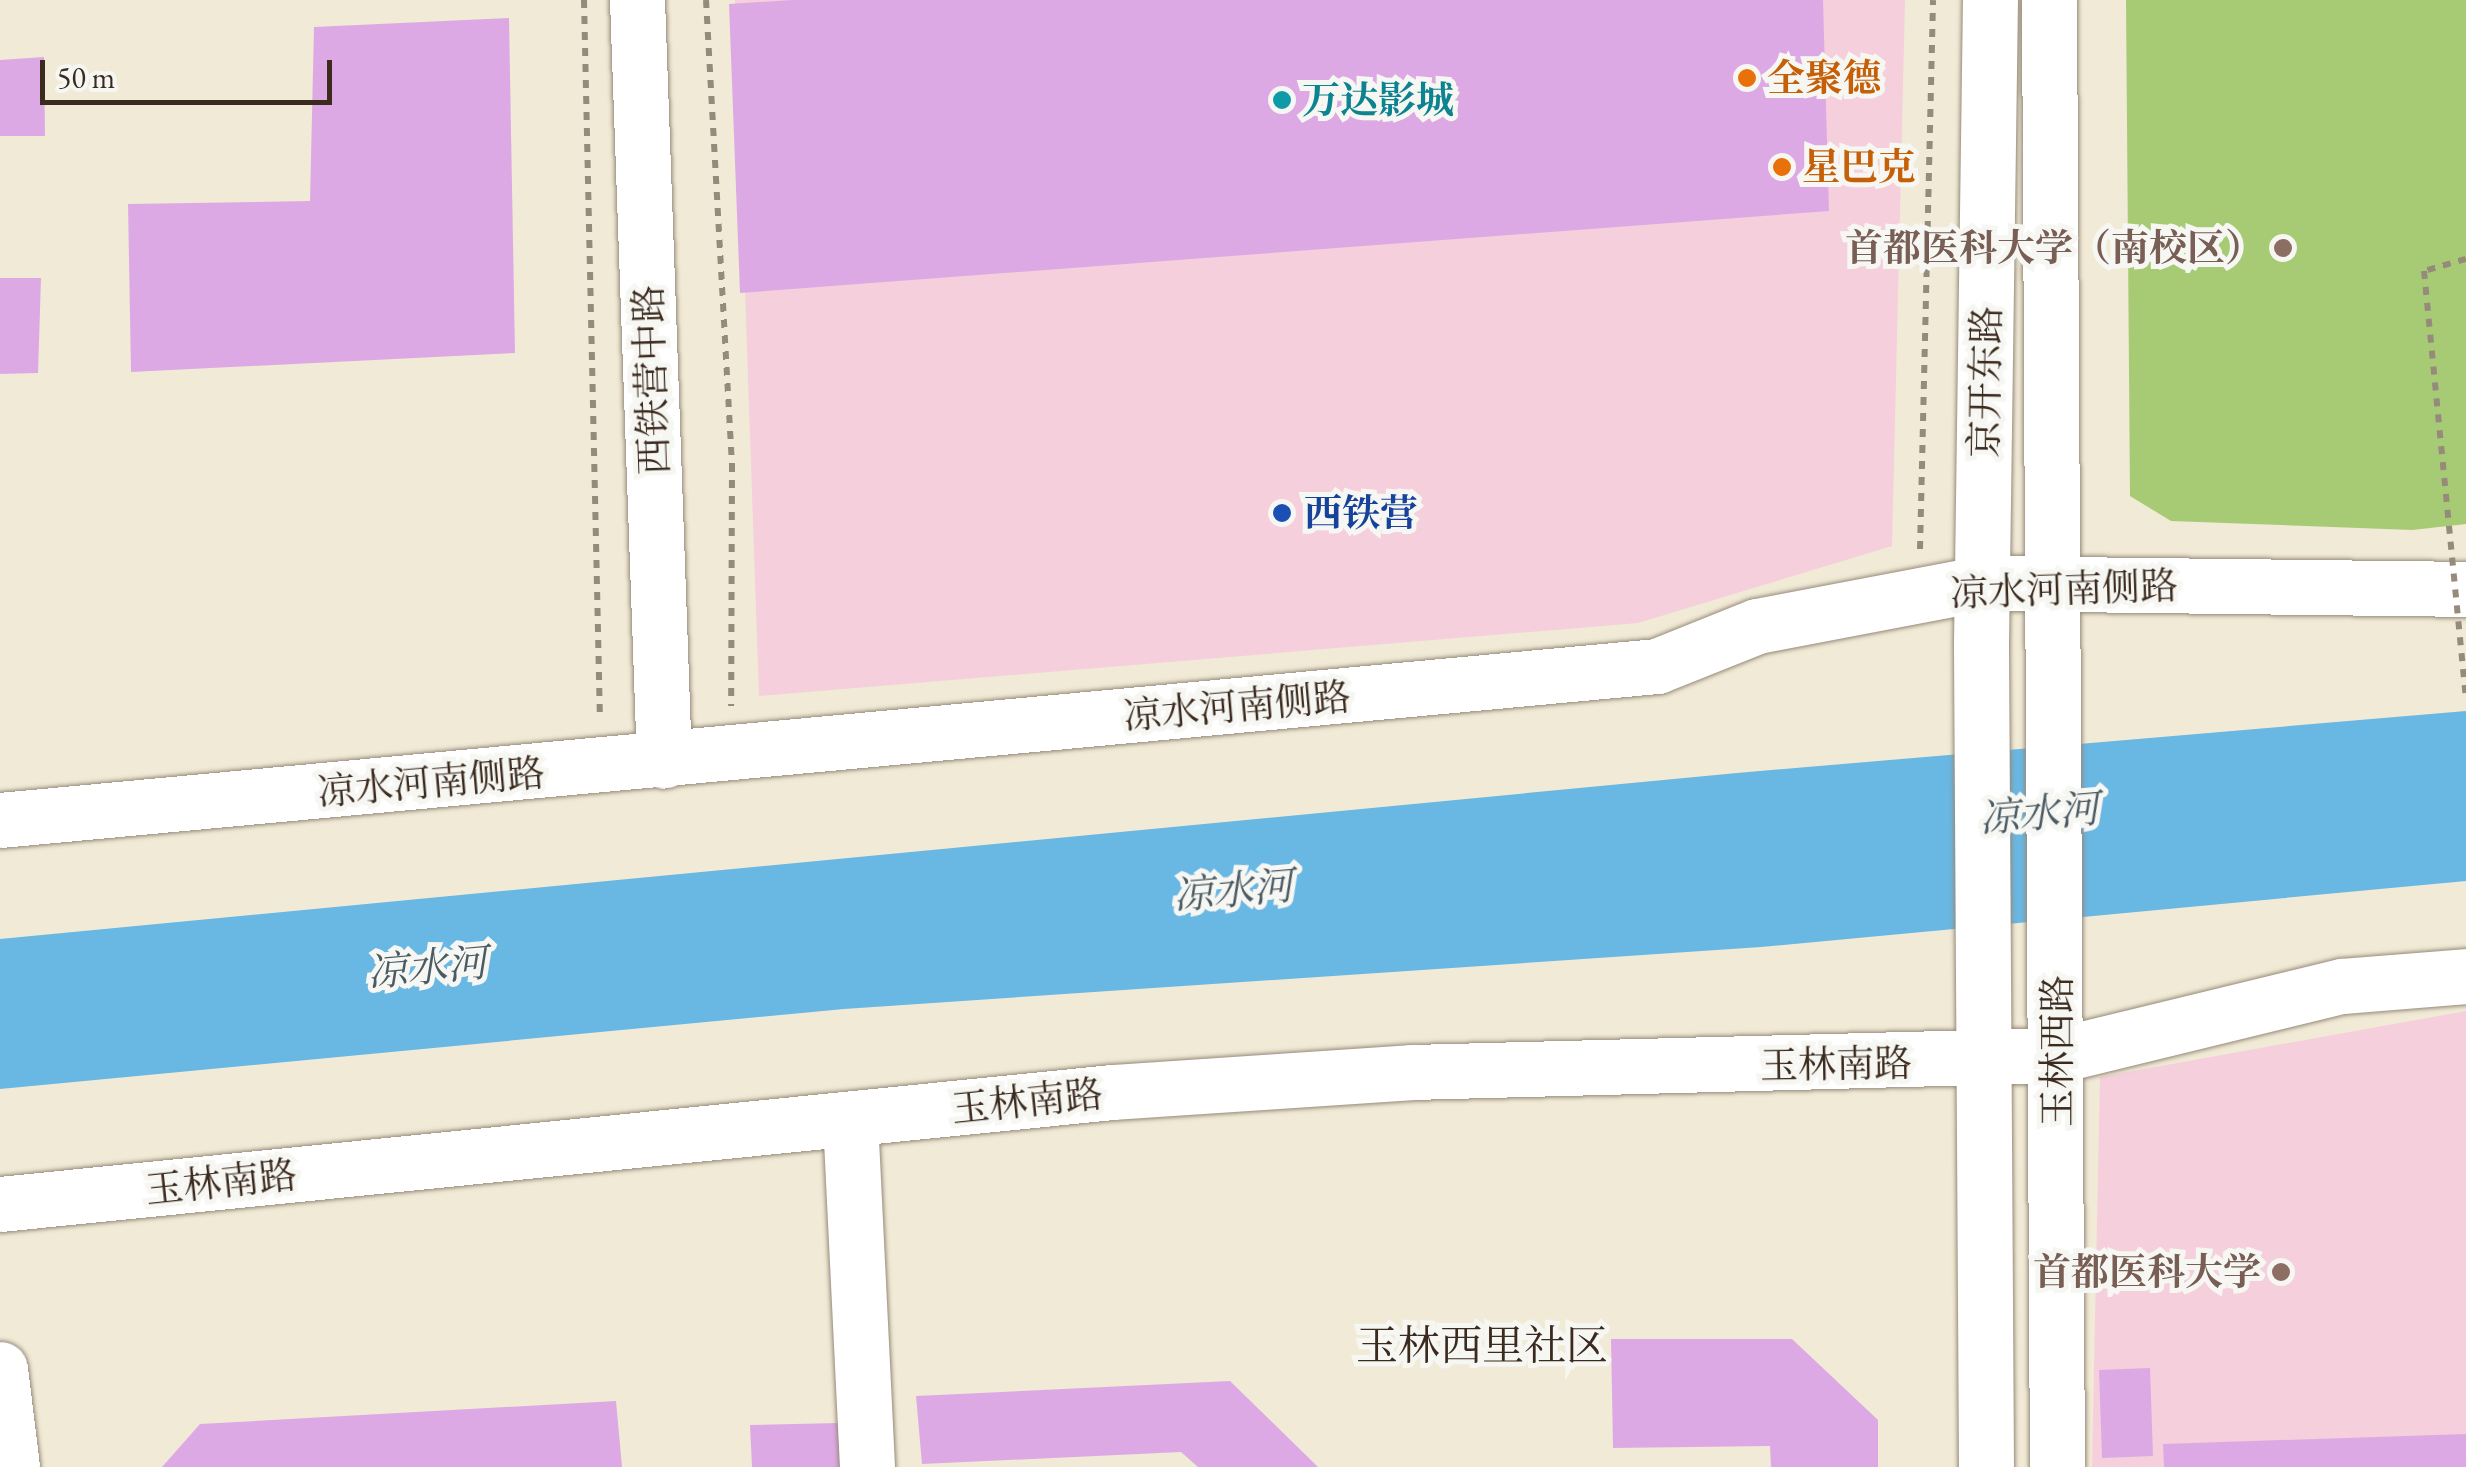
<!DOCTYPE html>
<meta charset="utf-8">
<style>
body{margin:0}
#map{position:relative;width:2466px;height:1467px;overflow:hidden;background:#f1ead6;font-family:"EB Garamond","Noto Serif SC",serif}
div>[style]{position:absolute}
.built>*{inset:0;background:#f5cfdb}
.green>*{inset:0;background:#a7cb75}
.water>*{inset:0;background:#69b7e3}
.building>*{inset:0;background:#dda9e5}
.path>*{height:6px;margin-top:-3px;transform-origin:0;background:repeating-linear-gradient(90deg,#968a7a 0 8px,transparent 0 16px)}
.roads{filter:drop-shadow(0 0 2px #968a7a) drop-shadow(0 0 2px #968a7a)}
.minor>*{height:55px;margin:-27.5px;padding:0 27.5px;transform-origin:27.5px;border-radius:27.5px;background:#fff}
.path-bridge>*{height:6px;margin-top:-3px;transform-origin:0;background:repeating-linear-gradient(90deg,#968a7a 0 8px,transparent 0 16px)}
.dots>*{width:28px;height:28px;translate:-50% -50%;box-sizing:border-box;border:5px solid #f6f6f2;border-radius:50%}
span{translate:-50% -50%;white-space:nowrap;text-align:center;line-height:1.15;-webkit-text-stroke:10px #f6f6f2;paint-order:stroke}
.food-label{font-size:38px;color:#c56008;font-weight:700}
.left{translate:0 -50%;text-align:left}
.culture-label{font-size:38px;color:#0d838f;font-weight:700}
.education-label{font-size:38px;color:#785e54;font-weight:700}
.right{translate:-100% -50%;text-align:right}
.street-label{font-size:38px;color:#3b2a1e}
.transit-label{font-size:38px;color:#164399;font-weight:700}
.water-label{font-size:40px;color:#4b5b63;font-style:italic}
.quarter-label{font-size:42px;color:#3b2a1e}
.scale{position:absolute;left:40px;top:60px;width:292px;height:45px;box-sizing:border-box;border:5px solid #3b2a1e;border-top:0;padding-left:12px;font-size:30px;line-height:35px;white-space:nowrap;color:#3b2a1e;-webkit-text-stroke:8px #f6f6f2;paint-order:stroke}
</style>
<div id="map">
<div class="built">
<div style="clip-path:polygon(735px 0,1905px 0,1892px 546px,1638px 623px,759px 696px)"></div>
<div style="clip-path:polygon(2466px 1011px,2466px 1467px,2092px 1467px,2100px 1077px)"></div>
</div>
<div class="green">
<div style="clip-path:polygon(2126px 0,2466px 0,2466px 524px,2412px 530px,2171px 521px,2130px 496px)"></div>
</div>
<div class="water">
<div style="clip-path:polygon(2466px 711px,2466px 881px,1761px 947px,844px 1009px,0 1089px,0 939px,1737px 773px)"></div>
</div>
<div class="building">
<div style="clip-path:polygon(792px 0,1823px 0,1829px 211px,740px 293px,729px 4px)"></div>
<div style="clip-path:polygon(509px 18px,515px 353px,131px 372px,128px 204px,310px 201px,314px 27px)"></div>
<div style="clip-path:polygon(44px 57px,45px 136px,0 136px,0 60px)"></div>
<div style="clip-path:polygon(0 278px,41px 278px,38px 373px,0 374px)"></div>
<div style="clip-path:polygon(1611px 1339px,1792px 1339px,1878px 1420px,1878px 1467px,1771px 1467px,1770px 1446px,1613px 1448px)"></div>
<div style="clip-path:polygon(2150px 1368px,2153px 1456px,2102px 1458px,2099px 1370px)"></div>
<div style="clip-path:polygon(1230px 1381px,1318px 1467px,1198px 1467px,1181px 1452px,922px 1464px,916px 1396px)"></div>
<div style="clip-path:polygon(616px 1401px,622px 1467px,162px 1467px,200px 1424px)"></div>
<div style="clip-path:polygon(838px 1423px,840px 1467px,752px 1467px,750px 1425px)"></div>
<div style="clip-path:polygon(2466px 1434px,2466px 1467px,2164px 1467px,2163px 1444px)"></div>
</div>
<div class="path">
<div style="left:584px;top:0;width:720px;rotate:88.73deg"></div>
<div style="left:706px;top:0;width:465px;rotate:86.8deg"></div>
<div style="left:732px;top:464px;width:242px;rotate:90.2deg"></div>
<div style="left:1920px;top:549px;width:549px;rotate:-88.64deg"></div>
</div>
<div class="roads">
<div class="minor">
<div style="left:637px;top:0;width:761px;rotate:87.97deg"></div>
<div style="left:2049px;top:0;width:1467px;rotate:89.69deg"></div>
<div style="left:0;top:820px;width:1664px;rotate:-5.31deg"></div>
<div style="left:1657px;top:666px;width:108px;rotate:-21.8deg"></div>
<div style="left:1757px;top:626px;width:230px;rotate:-10.8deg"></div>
<div style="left:1983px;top:583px;width:483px;rotate:0.7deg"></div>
<div style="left:850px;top:1119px;width:348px;rotate:87.2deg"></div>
<div style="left:0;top:1204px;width:1118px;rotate:-5.75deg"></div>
<div style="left:1112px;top:1092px;width:301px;rotate:-3.8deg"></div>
<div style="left:1412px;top:1072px;width:646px;rotate:-1.51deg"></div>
<div style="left:2058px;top:1055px;width:292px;rotate:-13.7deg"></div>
<div style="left:2342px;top:986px;width:124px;rotate:-4.6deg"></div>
<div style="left:0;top:1369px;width:99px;rotate:83deg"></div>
<div style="left:1986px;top:1467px;width:824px;rotate:-90.35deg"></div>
<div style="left:1981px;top:643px;width:643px;rotate:-89.2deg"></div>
</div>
</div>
<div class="path-bridge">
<div style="left:2466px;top:259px;width:44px;rotate:164.1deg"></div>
<div style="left:2424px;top:271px;width:428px;rotate:84.4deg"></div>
</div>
<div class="dots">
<div style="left:1747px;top:78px;background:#e8710a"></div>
<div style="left:1282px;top:100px;background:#0f9aa8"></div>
<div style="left:1782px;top:167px;background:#e8710a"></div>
<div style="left:2283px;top:248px;background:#8d6e63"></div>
<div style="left:1282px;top:513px;background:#1a4fb4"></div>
<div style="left:2281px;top:1272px;background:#8d6e63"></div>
</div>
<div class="food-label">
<span class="left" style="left:1767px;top:78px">全聚德</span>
<span class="left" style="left:1802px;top:167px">星巴克</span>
</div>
<div class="culture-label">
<span class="left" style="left:1302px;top:100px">万达影城</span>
</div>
<div class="education-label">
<span class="right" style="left:2263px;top:248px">首都医科大学（南校区）</span>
<span class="right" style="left:2261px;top:1272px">首都医科大学</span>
</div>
<div class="street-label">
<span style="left:651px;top:380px;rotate:-92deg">西铁营中路</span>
<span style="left:1985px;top:382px;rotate:-89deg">京开东路</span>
<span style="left:2064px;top:589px;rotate:-2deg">凉水河南侧路</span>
<span style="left:1237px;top:706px;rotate:-5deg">凉水河南侧路</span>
<span style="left:431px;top:782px;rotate:-5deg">凉水河南侧路</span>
<span style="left:2057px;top:1051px;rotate:-90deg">玉林西路</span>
<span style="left:1836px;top:1064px;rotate:-1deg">玉林南路</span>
<span style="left:1027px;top:1101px;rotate:-6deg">玉林南路</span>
<span style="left:221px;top:1182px;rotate:-6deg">玉林南路</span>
</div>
<div class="transit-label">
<span class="left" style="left:1304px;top:513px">西铁营</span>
</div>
<div class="water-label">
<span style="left:2039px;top:813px;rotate:-5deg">凉水河</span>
<span style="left:1233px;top:890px;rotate:-5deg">凉水河</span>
<span style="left:427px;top:967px;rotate:-5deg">凉水河</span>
</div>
<div class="quarter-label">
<span style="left:1482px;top:1346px">玉林西里社区</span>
</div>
<div class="scale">50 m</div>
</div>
